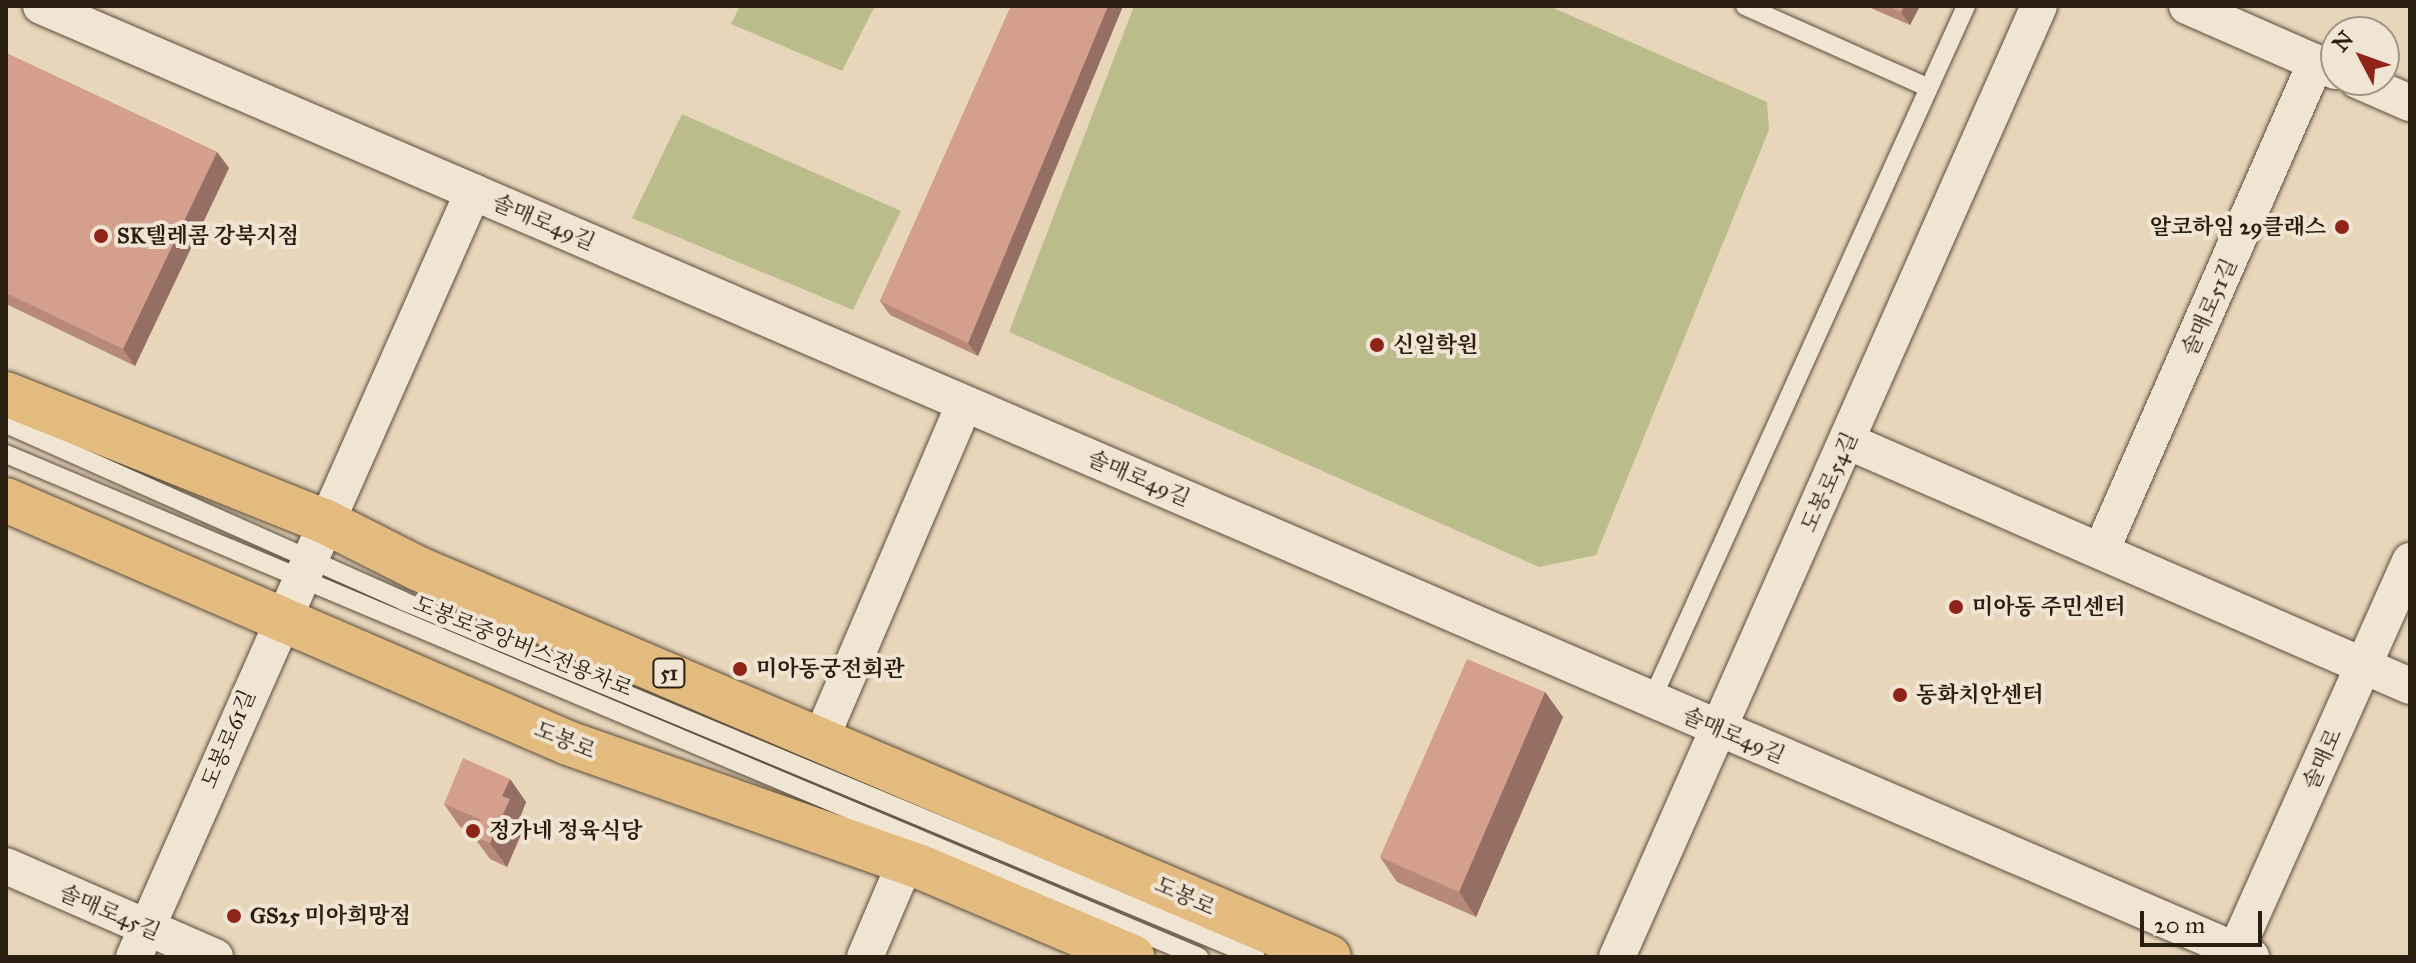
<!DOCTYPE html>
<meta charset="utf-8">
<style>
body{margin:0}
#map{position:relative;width:2416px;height:963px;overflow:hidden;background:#e8d6bb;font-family:"IM FELL Great Primer","Noto Serif KR",serif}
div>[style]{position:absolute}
.green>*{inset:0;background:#bbbc8c}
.roads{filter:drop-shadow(0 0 2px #5a4c3b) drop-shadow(0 0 2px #5a4c3b)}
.service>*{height:18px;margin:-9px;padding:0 9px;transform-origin:9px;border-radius:9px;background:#f0e4d3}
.minor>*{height:36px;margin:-18px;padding:0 18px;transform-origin:18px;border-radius:18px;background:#f0e4d3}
.primary>*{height:44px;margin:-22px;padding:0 22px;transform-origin:22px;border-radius:22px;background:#e4bb7e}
.wall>*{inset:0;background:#b7897a}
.shaded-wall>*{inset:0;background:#956f63}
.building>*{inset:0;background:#d59f8e}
.dots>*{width:22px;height:22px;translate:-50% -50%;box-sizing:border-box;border:4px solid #f0e4d3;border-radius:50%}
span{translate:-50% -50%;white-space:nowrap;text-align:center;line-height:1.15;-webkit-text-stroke:8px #f0e4d3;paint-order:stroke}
.shield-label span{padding:2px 6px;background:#f0e4d3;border:2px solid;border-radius:6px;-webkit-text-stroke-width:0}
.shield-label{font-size:20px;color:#2a1e10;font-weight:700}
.street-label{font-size:22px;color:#2a1e10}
.poi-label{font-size:22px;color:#2a1e10;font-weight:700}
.right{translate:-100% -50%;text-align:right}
.left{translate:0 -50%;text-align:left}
.frame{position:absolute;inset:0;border:8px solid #2a1e10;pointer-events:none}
.north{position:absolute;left:2320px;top:16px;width:80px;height:80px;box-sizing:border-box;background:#f0e4d3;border:2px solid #a19585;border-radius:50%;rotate:311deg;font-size:22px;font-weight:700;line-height:32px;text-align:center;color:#2a1e10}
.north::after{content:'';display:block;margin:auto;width:28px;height:36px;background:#8f2418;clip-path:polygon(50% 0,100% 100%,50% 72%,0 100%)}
.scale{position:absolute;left:2140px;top:911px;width:122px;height:36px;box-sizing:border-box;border:4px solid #2a1e10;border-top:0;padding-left:10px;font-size:24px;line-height:28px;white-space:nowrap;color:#2a1e10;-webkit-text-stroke:6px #f0e4d3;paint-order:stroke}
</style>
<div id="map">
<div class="green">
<div style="clip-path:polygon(740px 6px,875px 6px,842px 71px,731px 24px)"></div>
<div style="clip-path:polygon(1134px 6px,1549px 6px,1767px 102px,1769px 130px,1596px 555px,1539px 567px,1009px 332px)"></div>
<div style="clip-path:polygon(682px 114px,901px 211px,853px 310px,632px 218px)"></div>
</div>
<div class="roads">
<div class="service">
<div style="left:1745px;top:6px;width:201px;rotate:24deg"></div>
<div style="left:6px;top:424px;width:435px;rotate:24deg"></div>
<div style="left:403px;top:601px;width:924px;rotate:22.65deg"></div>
<div style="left:6px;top:454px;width:1295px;rotate:22.86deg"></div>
<div style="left:1652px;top:699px;width:761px;rotate:-65.62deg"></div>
</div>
<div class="minor">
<div style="left:41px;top:6px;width:2406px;rotate:23.28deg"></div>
<div style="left:2187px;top:6px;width:162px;rotate:23.7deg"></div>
<div style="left:2357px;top:80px;width:58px;rotate:23.5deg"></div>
<div style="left:1847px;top:441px;width:614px;rotate:23.52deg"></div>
<div style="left:2101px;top:551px;width:534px;rotate:-66.27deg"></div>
<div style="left:822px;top:736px;width:361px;rotate:-66.8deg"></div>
<div style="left:6px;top:866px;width:228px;rotate:23.5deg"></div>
<div style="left:134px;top:957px;width:837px;rotate:-66.1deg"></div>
<div style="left:865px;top:957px;width:104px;rotate:-66.9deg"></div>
<div style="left:1617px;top:957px;width:1040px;rotate:-66.07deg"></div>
<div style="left:2233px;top:957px;width:434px;rotate:-65.9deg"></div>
</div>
<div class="primary">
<div style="left:6px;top:394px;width:342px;rotate:21.8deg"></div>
<div style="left:324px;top:521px;width:106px;rotate:26.8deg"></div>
<div style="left:419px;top:569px;width:989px;rotate:23.09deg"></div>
<div style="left:6px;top:500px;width:612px;rotate:23.38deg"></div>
<div style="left:568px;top:743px;width:371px;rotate:19.4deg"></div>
<div style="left:918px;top:866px;width:233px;rotate:23deg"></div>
</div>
</div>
<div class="wall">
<div style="clip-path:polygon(1011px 6px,1123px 6px,978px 356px,890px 315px,880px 301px)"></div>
<div style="clip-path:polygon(1866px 6px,1920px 6px,1910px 25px)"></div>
<div style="clip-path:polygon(6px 53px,217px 152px,229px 168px,135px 366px,6px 304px)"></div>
<div style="clip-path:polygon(1545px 692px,1563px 717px,1476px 917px,1397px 882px,1380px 857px)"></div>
<div style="clip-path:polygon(510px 779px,526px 802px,521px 815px,526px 823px,507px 867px,490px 859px,473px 836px,474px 833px,460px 827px,444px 804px)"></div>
</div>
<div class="shaded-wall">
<div style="clip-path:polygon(1108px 6px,1123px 6px,978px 356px,968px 343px)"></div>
<div style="clip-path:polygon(1904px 6px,1920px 6px,1910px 25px,1901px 12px)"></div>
<div style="clip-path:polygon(217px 152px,229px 168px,135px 366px,123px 349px)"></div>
<div style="clip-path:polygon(1545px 692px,1563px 717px,1476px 917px,1459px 892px)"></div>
<div style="clip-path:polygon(510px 779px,526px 802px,521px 815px,526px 823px,507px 867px,490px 843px,502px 796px)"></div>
</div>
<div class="building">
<div style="clip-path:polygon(1011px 6px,1108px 6px,968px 343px,880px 301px)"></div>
<div style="clip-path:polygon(1888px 6px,1904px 6px,1901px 12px)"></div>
<div style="clip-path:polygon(6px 53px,217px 152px,123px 349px,6px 293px)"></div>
<div style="clip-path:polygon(1467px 659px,1545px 692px,1459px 892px,1380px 857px)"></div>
<div style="clip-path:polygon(463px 758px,510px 779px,502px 796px,510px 799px,490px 843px,473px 836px,480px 819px,444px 804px)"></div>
</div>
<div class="dots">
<div style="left:2342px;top:227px;background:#8f2418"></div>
<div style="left:101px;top:236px;background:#8f2418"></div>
<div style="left:1377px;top:345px;background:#8f2418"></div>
<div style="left:1956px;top:607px;background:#8f2418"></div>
<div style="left:740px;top:669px;background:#8f2418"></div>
<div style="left:1900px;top:695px;background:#8f2418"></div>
<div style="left:473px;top:831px;background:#8f2418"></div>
<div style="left:234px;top:916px;background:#8f2418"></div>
</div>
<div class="shield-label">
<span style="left:669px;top:673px">51</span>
</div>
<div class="street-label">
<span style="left:544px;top:222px;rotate:23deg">솔매로49길</span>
<span style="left:2209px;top:307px;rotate:-66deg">솔매로51길</span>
<span style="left:1139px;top:478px;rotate:23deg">솔매로49길</span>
<span style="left:1829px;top:482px;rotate:-66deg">도봉로54길</span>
<span style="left:523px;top:646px;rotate:22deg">도봉로중앙버스전용차로</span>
<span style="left:1734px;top:735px;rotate:23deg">솔매로49길</span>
<span style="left:228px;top:739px;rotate:-67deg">도봉로61길</span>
<span style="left:565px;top:740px;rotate:22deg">도봉로</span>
<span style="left:2322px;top:759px;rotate:-66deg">솔매로</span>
<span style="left:1185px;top:896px;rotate:24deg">도봉로</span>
<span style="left:110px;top:912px;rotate:23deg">솔매로45길</span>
</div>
<div class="poi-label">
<span class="right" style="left:2326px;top:227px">알코하임 29클래스</span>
<span class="left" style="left:117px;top:236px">SK텔레콤 강북지점</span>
<span class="left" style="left:1393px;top:345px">신일학원</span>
<span class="left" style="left:1972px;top:607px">미아동 주민센터</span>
<span class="left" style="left:756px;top:669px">미아동궁전회관</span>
<span class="left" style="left:1916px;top:695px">동화치안센터</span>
<span class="left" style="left:489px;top:831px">정가네 정육식당</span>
<span class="left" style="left:250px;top:916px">GS25 미아희망점</span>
</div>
<div class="frame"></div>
<div class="north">N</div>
<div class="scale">20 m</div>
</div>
